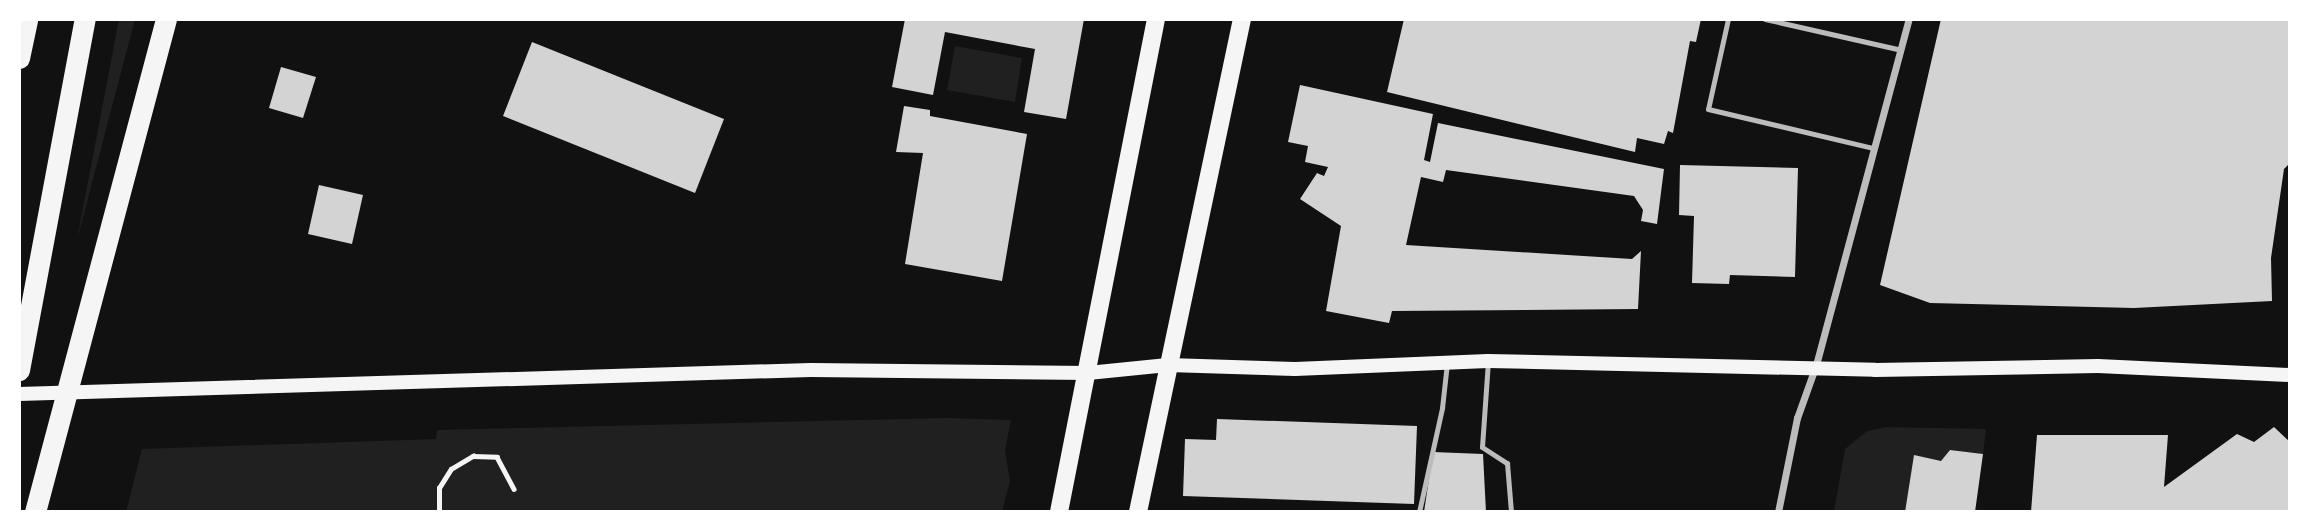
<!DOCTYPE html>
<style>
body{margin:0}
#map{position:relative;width:2309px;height:531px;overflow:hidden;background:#111;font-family:Commissioner,sans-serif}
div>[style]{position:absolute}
.green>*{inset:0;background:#202020}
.building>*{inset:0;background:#d3d3d3}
.path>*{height:4.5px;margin:-2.25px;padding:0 2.25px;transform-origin:2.25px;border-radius:2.25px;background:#f5f5f5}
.service>*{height:5px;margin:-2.5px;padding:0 2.5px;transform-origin:2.5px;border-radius:2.5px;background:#bcbcbc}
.minor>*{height:7px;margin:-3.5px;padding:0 3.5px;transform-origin:3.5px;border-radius:3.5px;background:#bcbcbc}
.secondary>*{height:14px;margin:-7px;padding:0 7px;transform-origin:7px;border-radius:7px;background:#f5f5f5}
.primary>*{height:18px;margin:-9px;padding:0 9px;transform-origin:9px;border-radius:9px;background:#f5f5f5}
.motorway>*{height:21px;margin:-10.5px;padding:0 10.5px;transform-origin:10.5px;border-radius:10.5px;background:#f5f5f5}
span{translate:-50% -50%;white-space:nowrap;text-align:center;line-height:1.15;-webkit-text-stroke:5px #fff;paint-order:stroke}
.frame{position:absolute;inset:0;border:21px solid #fff;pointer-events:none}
</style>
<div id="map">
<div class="green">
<div style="clip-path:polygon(119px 19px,135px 19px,77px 240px)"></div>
<div style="clip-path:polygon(955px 46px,1022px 58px,1015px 102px,947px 90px)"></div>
<div style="clip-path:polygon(946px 418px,1011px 420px,1005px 450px,1010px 481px,1002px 512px,126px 512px,142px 449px,436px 439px,437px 430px)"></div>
<div style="clip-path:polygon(1886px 427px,1986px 429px,1983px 454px,1950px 450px,1941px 461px,1914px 456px,1905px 512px,1834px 512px,1845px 449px,1867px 431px)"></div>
</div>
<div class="building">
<div style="clip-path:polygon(905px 19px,1084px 19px,1066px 119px,1024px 112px,1035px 49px,945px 32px,933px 95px,892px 87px)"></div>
<div style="clip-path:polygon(1404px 19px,1701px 19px,1696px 42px,1690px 41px,1673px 133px,1668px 131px,1664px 144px,1637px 138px,1635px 152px,1387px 92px)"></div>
<div style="clip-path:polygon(1941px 19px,2290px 19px,2290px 163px,2284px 169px,2271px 258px,2272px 301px,2134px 308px,1930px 303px,1880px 285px)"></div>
<div style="clip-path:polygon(532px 42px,724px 119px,695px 193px,503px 116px)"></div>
<div style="clip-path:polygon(281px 67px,316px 77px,303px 118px,269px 108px)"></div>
<div style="clip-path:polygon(1300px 85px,1433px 114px,1424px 160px,1430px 162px,1438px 123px,1664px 169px,1657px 224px,1641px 221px,1643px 210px,1634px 196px,1446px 170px,1443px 182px,1421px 177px,1406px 245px,1632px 259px,1641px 251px,1638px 309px,1392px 311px,1389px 323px,1326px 311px,1341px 226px,1300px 199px,1317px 173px,1324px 176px,1328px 167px,1305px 162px,1308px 146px,1288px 142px)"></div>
<div style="clip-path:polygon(904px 106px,930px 110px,930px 116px,1027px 134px,1002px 281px,905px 264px,923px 153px,896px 152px)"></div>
<div style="clip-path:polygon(1680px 165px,1798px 168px,1795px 277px,1730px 275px,1729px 284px,1692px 283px,1694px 216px,1679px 215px)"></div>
<div style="clip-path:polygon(319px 185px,363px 195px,352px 244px,308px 234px)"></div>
<div style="clip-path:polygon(1217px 419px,1417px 426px,1414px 504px,1183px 496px,1185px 439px,1216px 440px)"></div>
<div style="clip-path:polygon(2274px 427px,2290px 442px,2290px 512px,2031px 512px,2037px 435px,2168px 435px,2164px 487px,2237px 434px,2254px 442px)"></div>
<div style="clip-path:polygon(1950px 450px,1983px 454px,1975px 512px,1905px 512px,1914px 455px,1941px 461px)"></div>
<div style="clip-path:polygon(1433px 452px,1483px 454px,1486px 512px,1424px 512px)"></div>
</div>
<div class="path">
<div style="left:439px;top:512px;width:24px;rotate:-90deg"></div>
<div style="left:439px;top:488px;width:22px;rotate:-58deg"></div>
<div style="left:451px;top:469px;width:26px;rotate:-31deg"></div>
<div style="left:473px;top:456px;width:24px;rotate:2deg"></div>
<div style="left:497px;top:457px;width:36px;rotate:62deg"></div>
</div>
<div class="service">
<div style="left:1728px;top:19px;width:92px;rotate:102.5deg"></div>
<div style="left:1708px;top:109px;width:170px;rotate:13.3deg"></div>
<div style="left:1765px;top:19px;width:139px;rotate:12.8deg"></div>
<div style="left:1488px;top:361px;width:86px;rotate:94deg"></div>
<div style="left:1482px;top:447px;width:30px;rotate:33deg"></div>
<div style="left:1507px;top:463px;width:49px;rotate:85.3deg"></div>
<div style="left:1419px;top:512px;width:107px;rotate:-77.5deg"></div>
<div style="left:1442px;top:408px;width:45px;rotate:-83.7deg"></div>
</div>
<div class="minor">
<div style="left:1778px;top:512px;width:96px;rotate:-78.6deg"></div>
<div style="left:1797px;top:418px;width:56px;rotate:-70.3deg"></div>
<div style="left:1816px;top:365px;width:358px;rotate:-75deg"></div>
</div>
<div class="secondary">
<div style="left:19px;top:394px;width:792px;rotate:-1.74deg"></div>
<div style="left:811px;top:370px;width:277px;rotate:0.6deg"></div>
<div style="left:1088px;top:373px;width:80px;rotate:-5.7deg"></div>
<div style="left:1168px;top:365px;width:127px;rotate:1.8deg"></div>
<div style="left:1295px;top:369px;width:193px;rotate:-2.4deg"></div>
<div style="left:1488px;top:361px;width:387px;rotate:1.3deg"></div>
<div style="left:1875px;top:370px;width:223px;rotate:-1deg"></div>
<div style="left:2098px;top:366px;width:192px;rotate:2.7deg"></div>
</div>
<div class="primary">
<div style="left:1059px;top:512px;width:502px;rotate:-78.87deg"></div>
<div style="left:1138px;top:512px;width:504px;rotate:-78.09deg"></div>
</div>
<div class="motorway">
<div style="left:19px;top:58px;width:40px;rotate:-78deg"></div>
<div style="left:19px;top:370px;width:357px;rotate:-79.4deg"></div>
<div style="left:35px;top:512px;width:510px;rotate:-75.12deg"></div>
</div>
<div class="frame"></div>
</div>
